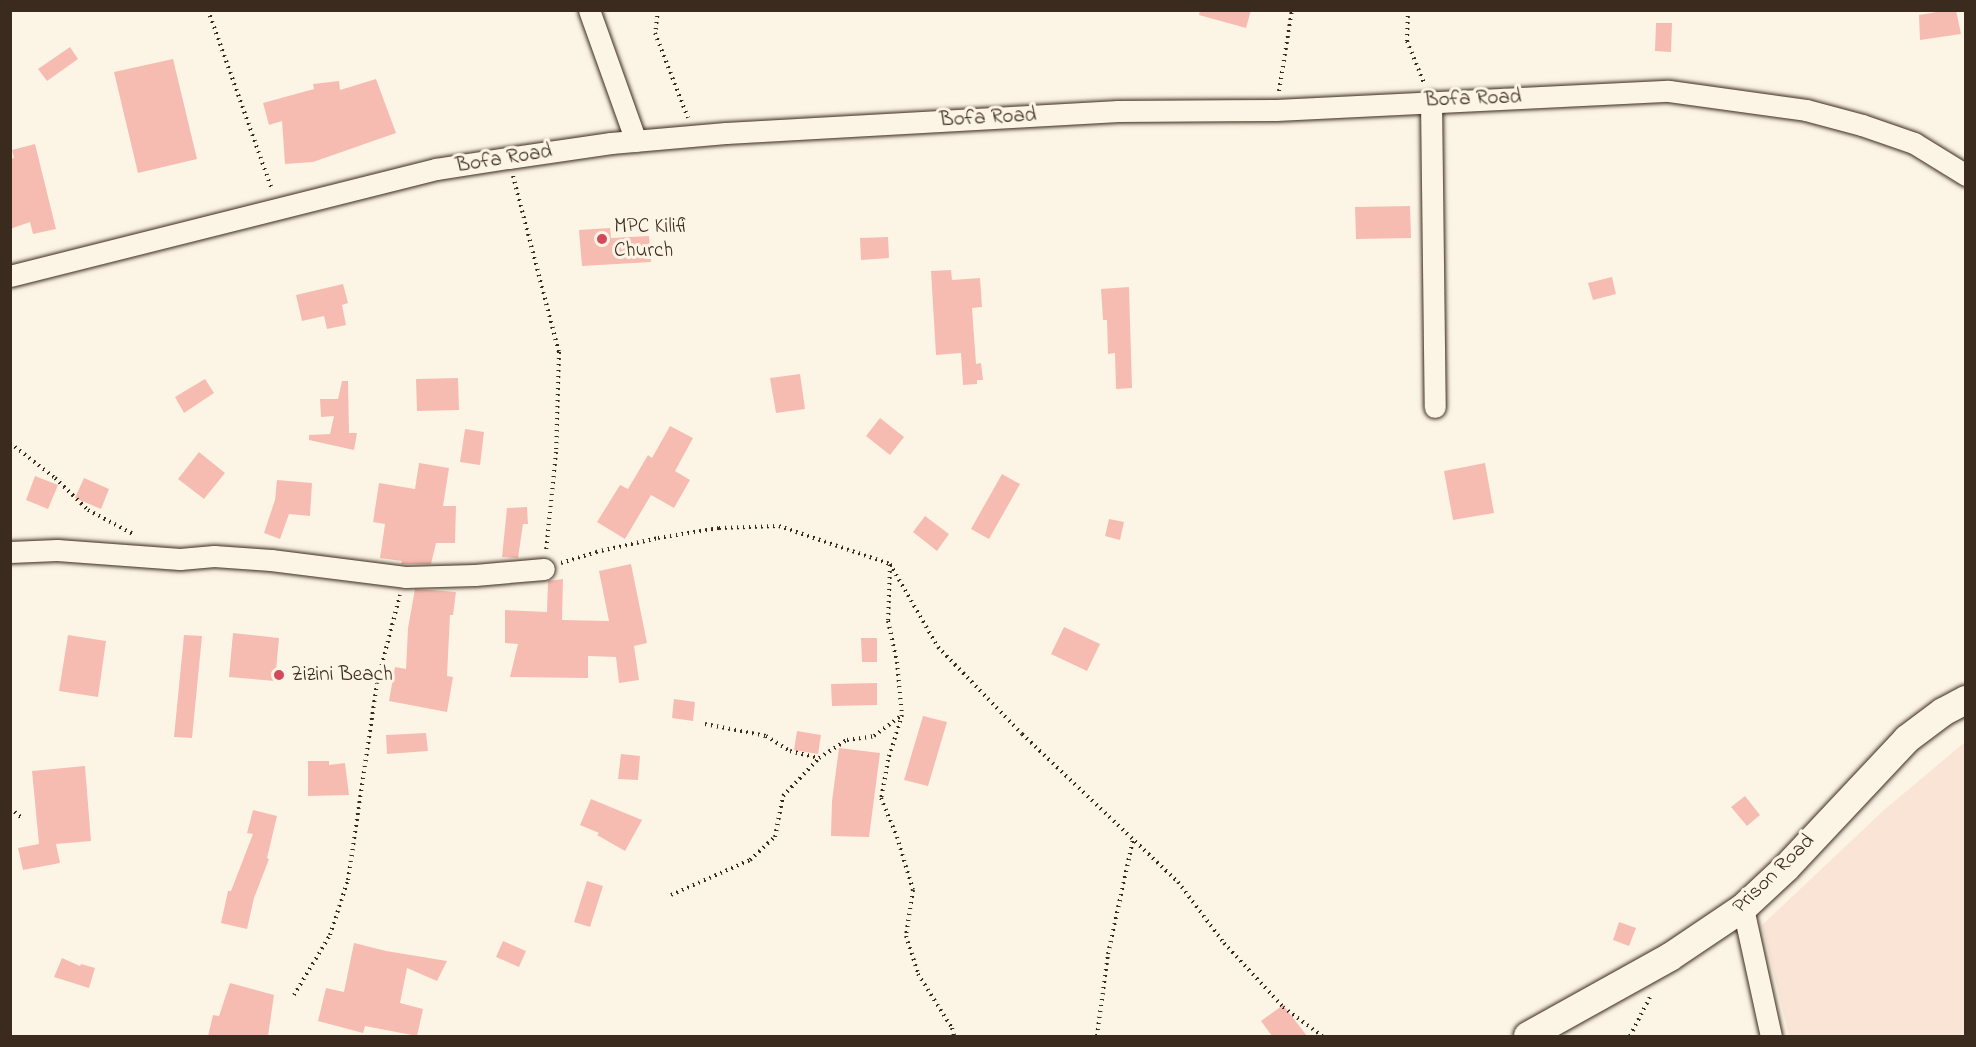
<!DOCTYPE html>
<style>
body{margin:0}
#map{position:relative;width:1976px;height:1047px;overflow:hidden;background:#fcf5e5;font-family:"Indie Flower",sans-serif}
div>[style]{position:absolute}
.built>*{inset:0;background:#fae4d5}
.building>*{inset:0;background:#f7bcb1}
.path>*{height:4px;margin-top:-2px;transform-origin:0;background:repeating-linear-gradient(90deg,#3b2a1e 0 1.5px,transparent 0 6px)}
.roads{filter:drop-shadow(0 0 2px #3b2a1e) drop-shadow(0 0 2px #3b2a1e)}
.street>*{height:21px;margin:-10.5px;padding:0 10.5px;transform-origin:10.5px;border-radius:10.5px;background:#fcf5e5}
.secondary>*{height:28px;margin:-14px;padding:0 14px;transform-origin:14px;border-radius:14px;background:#fcf5e5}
.dots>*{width:16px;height:16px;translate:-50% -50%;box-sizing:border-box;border:3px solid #fcf5e5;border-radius:50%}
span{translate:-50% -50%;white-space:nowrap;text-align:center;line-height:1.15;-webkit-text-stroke:6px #fcf5e5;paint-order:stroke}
.street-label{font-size:21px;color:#3b2a1e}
.poi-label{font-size:21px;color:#3b2a1e}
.left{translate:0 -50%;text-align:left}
.frame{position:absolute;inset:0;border:12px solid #3b2a1e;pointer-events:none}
</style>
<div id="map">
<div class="built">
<div style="clip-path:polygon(1965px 742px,1965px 1036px,1789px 1036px,1762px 925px,1884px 810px)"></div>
</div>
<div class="building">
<div style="clip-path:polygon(1200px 10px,1251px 10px,1246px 28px,1199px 15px)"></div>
<div style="clip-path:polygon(1949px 10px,1956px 10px,1961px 34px,1920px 40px,1919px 15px)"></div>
<div style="clip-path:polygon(1656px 23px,1672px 23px,1671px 52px,1655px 51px)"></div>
<div style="clip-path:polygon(70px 47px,78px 59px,47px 81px,38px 69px)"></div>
<div style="clip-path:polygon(173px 59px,197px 159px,138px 173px,114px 72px)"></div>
<div style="clip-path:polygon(376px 79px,396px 133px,313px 162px,285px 164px,282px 121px,269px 125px,263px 103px,314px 89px,313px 84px,339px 81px,340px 90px)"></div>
<div style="clip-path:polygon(35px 144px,56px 229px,33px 234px,30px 222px,10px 229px,10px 159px,14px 158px,12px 150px)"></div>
<div style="clip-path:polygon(1410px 206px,1411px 238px,1356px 239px,1355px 207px)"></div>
<div style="clip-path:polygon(610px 228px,611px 238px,649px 236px,651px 262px,582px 266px,579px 230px)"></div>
<div style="clip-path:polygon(888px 237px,889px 258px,861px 260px,860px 238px)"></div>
<div style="clip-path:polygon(951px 270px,952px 280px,980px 278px,982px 307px,972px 308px,976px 364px,981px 363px,983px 380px,977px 380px,977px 384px,963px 385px,961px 353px,936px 355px,931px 271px)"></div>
<div style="clip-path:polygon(1612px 277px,1616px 294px,1593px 300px,1588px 283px)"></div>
<div style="clip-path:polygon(343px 284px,348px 303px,342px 305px,346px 325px,327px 329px,324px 316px,302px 321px,296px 295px)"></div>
<div style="clip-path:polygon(1129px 287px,1132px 388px,1116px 389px,1115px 353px,1108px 354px,1107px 320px,1103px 320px,1101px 289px)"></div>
<div style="clip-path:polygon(800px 374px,805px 409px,776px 413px,770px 378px)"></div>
<div style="clip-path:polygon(458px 378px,459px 410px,417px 411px,416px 379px)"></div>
<div style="clip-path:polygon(205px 379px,214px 393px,184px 413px,175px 397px)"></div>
<div style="clip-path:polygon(342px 381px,348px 381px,349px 433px,357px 433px,354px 450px,309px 440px,309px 435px,330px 434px,334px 416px,321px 417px,320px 399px,338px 399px)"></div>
<div style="clip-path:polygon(880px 418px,904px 437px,890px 455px,866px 436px)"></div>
<div style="clip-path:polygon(670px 426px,693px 438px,675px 471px,690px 480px,674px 508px,651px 495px,625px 539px,597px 522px,620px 485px,628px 489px,648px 455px,652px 458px)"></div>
<div style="clip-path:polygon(465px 429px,484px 432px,480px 465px,460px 462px)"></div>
<div style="clip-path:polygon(199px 452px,225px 473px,204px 499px,178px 479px)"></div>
<div style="clip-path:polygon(419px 463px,449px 468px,443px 506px,456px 506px,455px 543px,436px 543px,431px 564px,401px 564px,402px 561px,380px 558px,385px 524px,373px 522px,379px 483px,415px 489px)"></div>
<div style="clip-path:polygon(1485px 463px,1494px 513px,1453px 520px,1444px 471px)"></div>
<div style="clip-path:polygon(1002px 474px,1020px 484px,989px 539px,971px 529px)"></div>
<div style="clip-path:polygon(35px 476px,58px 485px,48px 509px,26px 500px)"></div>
<div style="clip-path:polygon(84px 478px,109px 489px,101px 509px,75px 498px)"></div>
<div style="clip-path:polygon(277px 480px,312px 483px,310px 516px,289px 514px,280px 539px,264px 533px,275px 500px)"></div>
<div style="clip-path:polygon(527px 507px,528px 524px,523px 524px,518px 558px,502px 557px,507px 508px)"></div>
<div style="clip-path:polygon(925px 516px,949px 534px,937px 551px,913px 532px)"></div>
<div style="clip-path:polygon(1109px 519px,1124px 522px,1120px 540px,1105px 536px)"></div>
<div style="clip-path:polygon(631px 564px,647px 643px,634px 646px,639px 680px,619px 683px,616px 657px,588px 656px,588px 678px,510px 677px,518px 644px,505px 643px,505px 610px,547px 612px,548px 581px,563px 579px,562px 620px,609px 621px,599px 571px)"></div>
<div style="clip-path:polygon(415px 589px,456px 592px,453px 615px,450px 615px,447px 676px,453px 677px,447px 712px,389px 701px,395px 667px,406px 669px,408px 628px)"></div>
<div style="clip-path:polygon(1064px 627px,1100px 644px,1087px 671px,1051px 654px)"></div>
<div style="clip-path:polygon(233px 633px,279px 638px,275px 681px,229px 677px)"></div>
<div style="clip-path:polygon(68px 635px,106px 641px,98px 697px,59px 691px)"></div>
<div style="clip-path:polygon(184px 635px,202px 636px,192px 738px,174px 737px)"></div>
<div style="clip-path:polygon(861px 638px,877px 638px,877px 662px,862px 662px)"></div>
<div style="clip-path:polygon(877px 683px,877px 705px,832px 706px,831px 684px)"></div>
<div style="clip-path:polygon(674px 699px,695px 702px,693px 721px,672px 718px)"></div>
<div style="clip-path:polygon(923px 716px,947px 722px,928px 786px,904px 780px)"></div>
<div style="clip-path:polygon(797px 731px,821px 735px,818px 754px,794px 750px)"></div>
<div style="clip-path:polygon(426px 733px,428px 751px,387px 754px,386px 735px)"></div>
<div style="clip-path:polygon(839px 748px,880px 753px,869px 837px,831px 836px,832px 801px)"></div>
<div style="clip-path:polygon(621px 754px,640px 756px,638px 780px,618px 779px)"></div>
<div style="clip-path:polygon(308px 761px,329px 761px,329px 765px,345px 763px,349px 795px,308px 796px)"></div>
<div style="clip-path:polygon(85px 766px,91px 841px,56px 844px,60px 863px,23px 870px,18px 848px,39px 844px,32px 771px)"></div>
<div style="clip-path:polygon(1745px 796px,1760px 815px,1747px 826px,1731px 807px)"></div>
<div style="clip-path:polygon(591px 799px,642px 820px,625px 851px,597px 835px,599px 833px,580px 825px)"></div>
<div style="clip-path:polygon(253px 810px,277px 816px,267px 858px,269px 859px,254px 898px,247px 929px,221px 923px,228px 891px,231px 891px,253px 834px,247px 833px)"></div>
<div style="clip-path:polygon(587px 881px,603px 886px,590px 927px,574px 922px)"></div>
<div style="clip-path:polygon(1619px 922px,1636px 928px,1629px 946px,1613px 940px)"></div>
<div style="clip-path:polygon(503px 941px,526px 951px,519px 967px,496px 957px)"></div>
<div style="clip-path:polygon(354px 943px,386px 951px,447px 961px,437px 981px,407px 968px,400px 1003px,423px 1009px,417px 1036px,365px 1026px,363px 1033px,318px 1021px,326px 988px,344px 992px)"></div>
<div style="clip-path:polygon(62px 958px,80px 966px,81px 964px,95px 968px,89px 988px,54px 977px)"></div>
<div style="clip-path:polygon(230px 983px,274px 995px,268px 1036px,208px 1036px,213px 1015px,219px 1016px)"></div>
<div style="clip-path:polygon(1283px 1005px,1307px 1036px,1272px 1036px,1261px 1021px)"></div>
</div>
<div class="path">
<div style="left:208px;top:10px;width:191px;rotate:70.4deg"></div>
<div style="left:658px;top:10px;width:23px;rotate:97deg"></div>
<div style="left:655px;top:33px;width:91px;rotate:68.8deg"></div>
<div style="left:1408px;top:10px;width:31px;rotate:92deg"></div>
<div style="left:1407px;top:41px;width:45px;rotate:68deg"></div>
<div style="left:1279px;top:91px;width:82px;rotate:-80.9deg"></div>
<div style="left:513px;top:176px;width:182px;rotate:75.4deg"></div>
<div style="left:559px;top:352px;width:100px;rotate:91.7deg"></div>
<div style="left:556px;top:452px;width:100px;rotate:95.7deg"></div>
<div style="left:10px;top:443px;width:57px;rotate:37.9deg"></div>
<div style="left:55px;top:478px;width:46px;rotate:44.1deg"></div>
<div style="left:88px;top:510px;width:53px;rotate:28deg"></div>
<div style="left:561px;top:563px;width:37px;rotate:-17deg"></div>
<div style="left:596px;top:552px;width:64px;rotate:-12.7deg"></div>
<div style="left:658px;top:538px;width:62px;rotate:-9.3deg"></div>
<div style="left:719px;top:528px;width:60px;rotate:-1.9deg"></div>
<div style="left:779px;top:526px;width:117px;rotate:18.9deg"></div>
<div style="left:890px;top:564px;width:96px;rotate:60deg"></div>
<div style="left:938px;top:647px;width:121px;rotate:46deg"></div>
<div style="left:1022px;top:734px;width:215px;rotate:43.5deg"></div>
<div style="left:1178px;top:882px;width:76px;rotate:53deg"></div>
<div style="left:1224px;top:943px;width:87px;rotate:47.3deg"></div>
<div style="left:1283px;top:1007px;width:49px;rotate:36.6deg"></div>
<div style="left:890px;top:565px;width:56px;rotate:92deg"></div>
<div style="left:888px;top:621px;width:42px;rotate:77.6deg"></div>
<div style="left:897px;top:662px;width:53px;rotate:84.6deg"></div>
<div style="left:902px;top:715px;width:47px;rotate:107.3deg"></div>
<div style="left:888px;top:760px;width:39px;rotate:100deg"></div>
<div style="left:881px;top:798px;width:42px;rotate:67.7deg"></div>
<div style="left:897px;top:837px;width:55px;rotate:73.2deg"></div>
<div style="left:913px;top:890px;width:47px;rotate:98.7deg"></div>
<div style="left:906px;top:936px;width:40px;rotate:72deg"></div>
<div style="left:918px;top:974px;width:64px;rotate:57.8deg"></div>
<div style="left:952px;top:1028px;width:8px;rotate:76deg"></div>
<div style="left:705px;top:724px;width:62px;rotate:11.1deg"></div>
<div style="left:766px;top:736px;width:28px;rotate:32deg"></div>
<div style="left:790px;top:751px;width:29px;rotate:14deg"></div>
<div style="left:10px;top:808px;width:16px;rotate:40deg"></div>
<div style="left:671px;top:895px;width:86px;rotate:-23.9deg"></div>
<div style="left:750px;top:860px;width:34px;rotate:-43deg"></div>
<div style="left:775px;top:837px;width:42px;rotate:-79deg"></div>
<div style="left:783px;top:796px;width:52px;rotate:-46.5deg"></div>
<div style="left:819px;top:758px;width:33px;rotate:-33deg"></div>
<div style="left:847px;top:740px;width:27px;rotate:-8deg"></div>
<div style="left:874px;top:736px;width:34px;rotate:-37deg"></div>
<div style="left:294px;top:995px;width:70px;rotate:-59deg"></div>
<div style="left:330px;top:935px;width:58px;rotate:-71.9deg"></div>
<div style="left:348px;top:880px;width:199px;rotate:-81.6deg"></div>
<div style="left:377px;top:683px;width:91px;rotate:-75.4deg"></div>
<div style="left:1097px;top:1036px;width:83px;rotate:-82.4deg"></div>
<div style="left:1108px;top:954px;width:118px;rotate:-77.7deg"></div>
<div style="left:1630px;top:1036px;width:46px;rotate:-62.9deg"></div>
</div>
<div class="roads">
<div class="street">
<div style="left:589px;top:10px;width:139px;rotate:70.3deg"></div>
<div style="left:1431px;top:101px;width:306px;rotate:89.3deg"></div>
<div style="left:10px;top:276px;width:439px;rotate:-14.1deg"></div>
<div style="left:436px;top:169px;width:73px;rotate:-8.7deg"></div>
<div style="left:508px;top:158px;width:104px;rotate:-8.3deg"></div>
<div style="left:611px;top:143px;width:115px;rotate:-5deg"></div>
<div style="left:726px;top:133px;width:393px;rotate:-3.2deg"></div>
<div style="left:1118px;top:111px;width:158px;rotate:-0.4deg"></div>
<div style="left:1276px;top:110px;width:393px;rotate:-2.8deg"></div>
<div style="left:1669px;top:91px;width:138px;rotate:7.9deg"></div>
<div style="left:1806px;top:110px;width:58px;rotate:15deg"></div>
<div style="left:1862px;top:125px;width:55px;rotate:19.1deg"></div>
<div style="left:1914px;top:143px;width:61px;rotate:31.6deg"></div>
<div style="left:10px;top:552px;width:47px;rotate:-2.4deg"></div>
<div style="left:57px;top:550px;width:123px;rotate:4.2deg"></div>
<div style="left:180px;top:559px;width:34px;rotate:-5deg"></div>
<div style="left:214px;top:556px;width:57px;rotate:4deg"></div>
<div style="left:271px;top:560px;width:135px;rotate:7.2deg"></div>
<div style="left:405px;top:577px;width:70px;rotate:-1.6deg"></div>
<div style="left:475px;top:575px;width:69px;rotate:-5deg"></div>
<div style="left:1743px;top:908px;width:131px;rotate:77.7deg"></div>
</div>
<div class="secondary">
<div style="left:1528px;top:1036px;width:162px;rotate:-29.1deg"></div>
<div style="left:1670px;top:957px;width:88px;rotate:-33.9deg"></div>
<div style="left:1743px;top:908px;width:59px;rotate:-42.9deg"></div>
<div style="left:1786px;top:868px;width:177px;rotate:-46.8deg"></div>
<div style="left:1907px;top:739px;width:45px;rotate:-36.9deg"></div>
<div style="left:1943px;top:712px;width:26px;rotate:-28deg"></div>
</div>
</div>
<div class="dots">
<div style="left:602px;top:239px;background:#d1495b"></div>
<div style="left:279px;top:675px;background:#d1495b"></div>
</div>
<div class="street-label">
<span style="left:1473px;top:99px;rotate:-2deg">Bofa Road</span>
<span style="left:988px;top:118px;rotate:-3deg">Bofa Road</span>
<span style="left:504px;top:159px;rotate:-9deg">Bofa Road</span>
<span style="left:1774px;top:874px;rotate:-44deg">Prison Road</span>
</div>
<div class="poi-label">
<span class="left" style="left:614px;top:239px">MPC Kilifi<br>Church</span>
<span class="left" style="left:291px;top:675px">Zizini Beach</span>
</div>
<div class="frame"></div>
</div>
